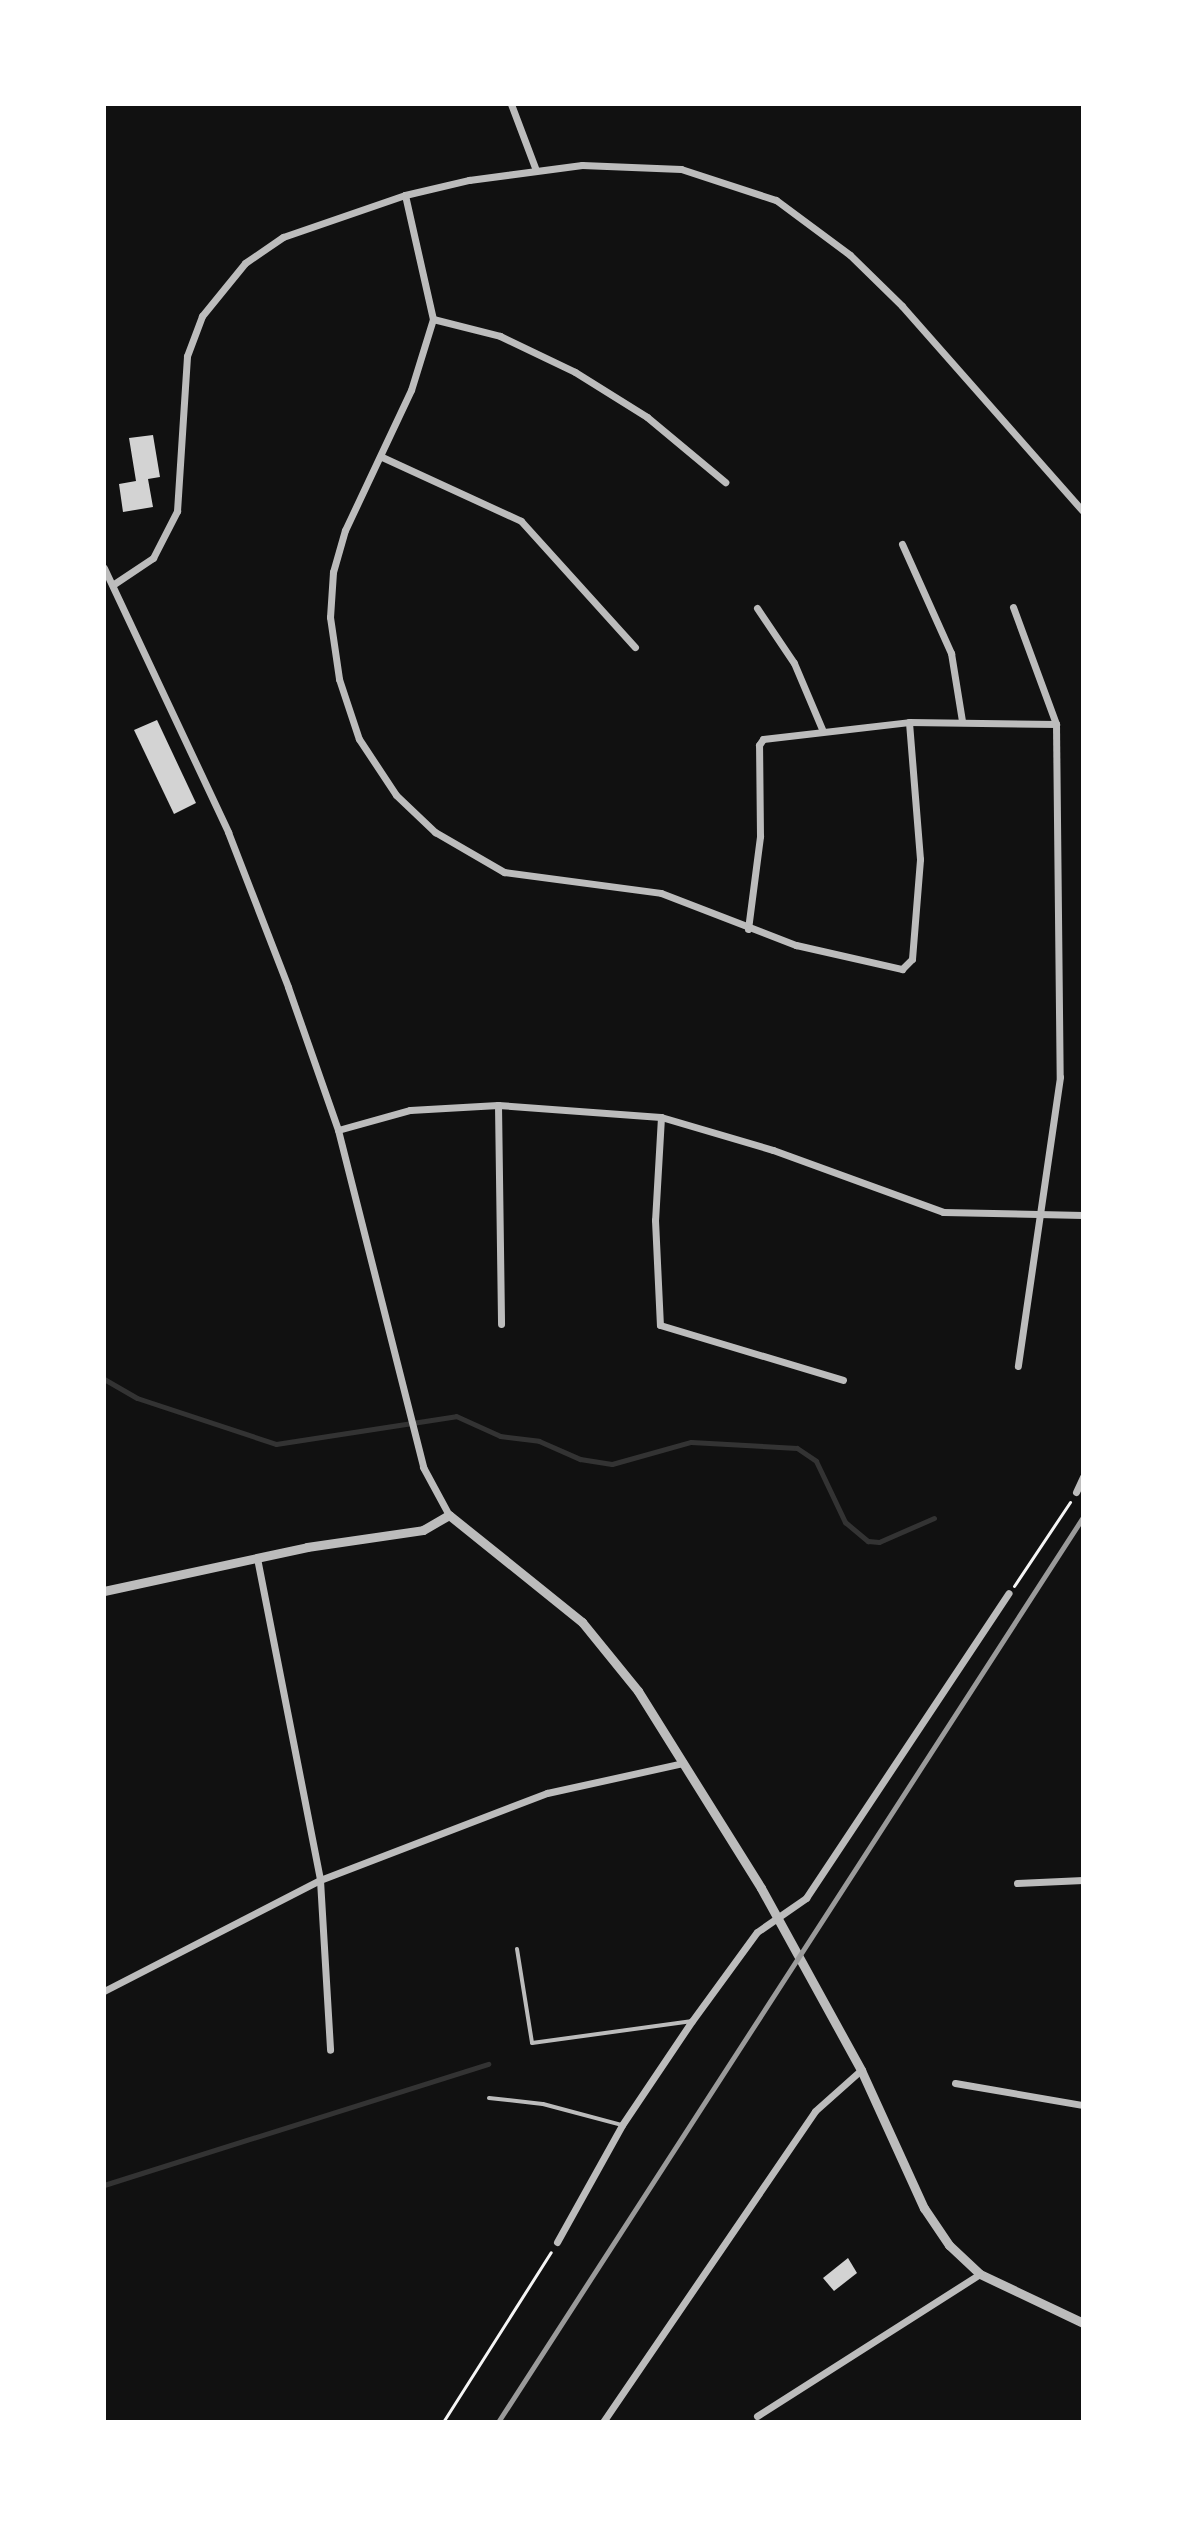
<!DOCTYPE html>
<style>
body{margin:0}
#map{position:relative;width:1187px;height:2526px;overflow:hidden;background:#111;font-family:"IBM Plex Sans",sans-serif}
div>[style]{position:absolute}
.stream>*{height:5px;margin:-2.5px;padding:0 2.5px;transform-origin:2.5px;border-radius:2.5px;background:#333}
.building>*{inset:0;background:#d3d3d3}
.path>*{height:3px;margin:-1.5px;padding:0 1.5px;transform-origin:1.5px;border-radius:1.5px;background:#f5f5f5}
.service>*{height:4px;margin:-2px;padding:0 2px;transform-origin:2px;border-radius:2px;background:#bcbcbc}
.minor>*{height:7px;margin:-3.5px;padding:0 3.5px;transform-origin:3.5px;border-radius:3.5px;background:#bcbcbc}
.tertiary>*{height:9px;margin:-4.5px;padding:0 4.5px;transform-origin:4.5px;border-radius:4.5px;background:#bcbcbc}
.rail>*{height:5px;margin:-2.5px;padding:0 2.5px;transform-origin:2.5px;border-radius:2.5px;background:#9a9a9a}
span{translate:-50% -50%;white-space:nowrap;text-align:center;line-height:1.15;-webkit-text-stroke:8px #fff;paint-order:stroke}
.frame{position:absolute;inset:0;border:106px solid #fff;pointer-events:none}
</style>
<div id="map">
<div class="stream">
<div style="left:104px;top:1379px;width:38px;rotate:30deg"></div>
<div style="left:137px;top:1398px;width:146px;rotate:18.3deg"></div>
<div style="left:276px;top:1444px;width:182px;rotate:-8.8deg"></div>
<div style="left:456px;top:1416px;width:48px;rotate:24.4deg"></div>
<div style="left:500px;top:1436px;width:39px;rotate:7deg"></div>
<div style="left:539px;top:1441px;width:45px;rotate:23.7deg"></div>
<div style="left:580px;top:1459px;width:32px;rotate:9deg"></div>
<div style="left:612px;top:1464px;width:82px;rotate:-15.6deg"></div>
<div style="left:691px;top:1442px;width:106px;rotate:3.2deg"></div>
<div style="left:797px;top:1448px;width:23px;rotate:34deg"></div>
<div style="left:816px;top:1461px;width:68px;rotate:64.6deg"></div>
<div style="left:845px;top:1522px;width:30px;rotate:40deg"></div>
<div style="left:868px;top:1541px;width:11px;rotate:5deg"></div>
<div style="left:879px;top:1542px;width:60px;rotate:-23.6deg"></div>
<div style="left:104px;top:2185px;width:403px;rotate:-17.5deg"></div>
</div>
<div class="building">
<div style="clip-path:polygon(153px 435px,160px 477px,148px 479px,153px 507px,123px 512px,119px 484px,136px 481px,129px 438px)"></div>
<div style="clip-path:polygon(157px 720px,196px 803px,174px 814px,134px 730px)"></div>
<div style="clip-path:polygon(848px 2258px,857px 2273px,834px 2291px,823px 2278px)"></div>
</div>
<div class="path">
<div style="left:1014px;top:1586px;width:101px;rotate:-56.3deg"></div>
<div style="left:443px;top:2422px;width:201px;rotate:-57.6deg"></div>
</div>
<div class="service">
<div style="left:517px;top:1949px;width:95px;rotate:80.9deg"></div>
<div style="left:532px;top:2043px;width:162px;rotate:-7.8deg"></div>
<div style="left:489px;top:2098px;width:54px;rotate:6.3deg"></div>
<div style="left:543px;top:2104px;width:82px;rotate:14.9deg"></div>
</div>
<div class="minor">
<div style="left:511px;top:104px;width:71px;rotate:69.3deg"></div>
<div style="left:405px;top:195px;width:127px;rotate:77.3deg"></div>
<div style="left:433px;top:319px;width:74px;rotate:107.2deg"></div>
<div style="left:411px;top:390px;width:155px;rotate:115.2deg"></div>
<div style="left:345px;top:530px;width:44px;rotate:105.9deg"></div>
<div style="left:333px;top:572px;width:45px;rotate:93.8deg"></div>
<div style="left:330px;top:617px;width:63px;rotate:81.7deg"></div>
<div style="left:339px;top:679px;width:63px;rotate:71.6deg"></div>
<div style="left:359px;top:739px;width:67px;rotate:56.5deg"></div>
<div style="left:396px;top:795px;width:54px;rotate:43.5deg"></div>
<div style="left:435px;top:832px;width:80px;rotate:30.1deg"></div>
<div style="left:504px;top:872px;width:158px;rotate:7.6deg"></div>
<div style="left:661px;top:893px;width:145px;rotate:21.1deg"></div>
<div style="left:796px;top:945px;width:109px;rotate:12.8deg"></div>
<div style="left:902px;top:969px;width:14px;rotate:-45deg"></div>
<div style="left:912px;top:959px;width:100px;rotate:-85.4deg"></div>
<div style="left:920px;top:859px;width:137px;rotate:-94.6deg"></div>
<div style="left:433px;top:319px;width:69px;rotate:14.2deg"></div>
<div style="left:500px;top:336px;width:83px;rotate:25.6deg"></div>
<div style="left:575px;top:372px;width:85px;rotate:32deg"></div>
<div style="left:647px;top:417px;width:102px;rotate:39.8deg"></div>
<div style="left:382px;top:457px;width:153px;rotate:24.7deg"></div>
<div style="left:521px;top:521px;width:170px;rotate:47.9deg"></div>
<div style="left:902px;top:544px;width:120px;rotate:65.8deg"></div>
<div style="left:951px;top:653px;width:69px;rotate:80.8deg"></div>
<div style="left:104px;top:568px;width:292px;rotate:64.8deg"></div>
<div style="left:228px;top:832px;width:166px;rotate:68.8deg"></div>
<div style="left:288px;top:987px;width:151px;rotate:70.7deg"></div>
<div style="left:338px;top:1130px;width:348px;rotate:75.8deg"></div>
<div style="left:423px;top:1467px;width:55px;rotate:61.6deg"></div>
<div style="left:114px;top:584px;width:47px;rotate:-33.7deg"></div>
<div style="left:153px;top:558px;width:53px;rotate:-62.9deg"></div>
<div style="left:177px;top:511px;width:155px;rotate:-86.3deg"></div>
<div style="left:187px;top:356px;width:43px;rotate:-69.4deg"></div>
<div style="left:202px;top:316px;width:68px;rotate:-50.9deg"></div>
<div style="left:245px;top:263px;width:46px;rotate:-34.4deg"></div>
<div style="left:283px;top:237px;width:129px;rotate:-19deg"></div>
<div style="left:405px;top:195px;width:66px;rotate:-13.2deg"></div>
<div style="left:469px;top:180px;width:114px;rotate:-7.6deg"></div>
<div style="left:582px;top:165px;width:99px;rotate:2.3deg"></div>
<div style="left:681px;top:169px;width:100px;rotate:18.1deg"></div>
<div style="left:776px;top:200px;width:92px;rotate:36.6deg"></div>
<div style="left:850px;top:255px;width:73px;rotate:44.4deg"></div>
<div style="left:902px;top:306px;width:273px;rotate:48.6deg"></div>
<div style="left:1013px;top:607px;width:125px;rotate:69.8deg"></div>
<div style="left:757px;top:608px;width:66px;rotate:56.1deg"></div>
<div style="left:794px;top:663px;width:72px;rotate:67deg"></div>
<div style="left:748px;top:929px;width:94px;rotate:-82.6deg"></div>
<div style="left:760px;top:836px;width:91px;rotate:-90.6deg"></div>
<div style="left:759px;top:745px;width:7px;rotate:-56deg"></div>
<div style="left:763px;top:739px;width:147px;rotate:-6.6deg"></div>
<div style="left:909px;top:722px;width:147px;rotate:0.8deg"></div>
<div style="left:1056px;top:724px;width:353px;rotate:89.4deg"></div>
<div style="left:1060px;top:1077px;width:292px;rotate:98.3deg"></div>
<div style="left:498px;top:1105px;width:219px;rotate:89.2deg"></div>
<div style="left:661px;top:1117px;width:103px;rotate:93.3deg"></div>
<div style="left:655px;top:1220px;width:105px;rotate:87.3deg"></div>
<div style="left:660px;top:1325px;width:191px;rotate:16.7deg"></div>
<div style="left:338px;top:1130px;width:75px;rotate:-15.5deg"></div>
<div style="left:410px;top:1110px;width:88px;rotate:-3.3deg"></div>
<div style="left:498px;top:1105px;width:163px;rotate:4.2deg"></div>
<div style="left:661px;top:1117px;width:117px;rotate:16.4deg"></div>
<div style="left:773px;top:1150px;width:181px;rotate:20deg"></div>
<div style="left:943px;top:1212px;width:140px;rotate:1.2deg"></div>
<div style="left:1076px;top:1492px;width:17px;rotate:-65deg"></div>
<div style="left:257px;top:1558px;width:328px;rotate:78.9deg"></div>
<div style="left:320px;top:1880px;width:170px;rotate:86.6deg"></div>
<div style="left:1017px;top:1883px;width:66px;rotate:-2.6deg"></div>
<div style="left:104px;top:1991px;width:243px;rotate:-27.2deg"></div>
<div style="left:320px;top:1880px;width:243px;rotate:-21deg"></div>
<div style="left:547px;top:1793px;width:140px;rotate:-12.4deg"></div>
<div style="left:955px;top:2083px;width:130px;rotate:9.8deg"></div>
<div style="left:557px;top:2242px;width:134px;rotate:-60.9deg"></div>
<div style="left:622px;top:2125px;width:125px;rotate:-56.1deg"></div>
<div style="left:692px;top:2021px;width:110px;rotate:-53.9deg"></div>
<div style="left:757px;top:1932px;width:60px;rotate:-34.8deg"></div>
<div style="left:806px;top:1898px;width:366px;rotate:-56.4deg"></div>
<div style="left:757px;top:2416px;width:264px;rotate:-32.5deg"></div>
<div style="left:603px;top:2422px;width:376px;rotate:-55.7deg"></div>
<div style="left:815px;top:2111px;width:62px;rotate:-41.7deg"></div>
</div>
<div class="tertiary">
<div style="left:104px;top:1591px;width:208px;rotate:-12.2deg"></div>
<div style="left:307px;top:1547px;width:117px;rotate:-8.3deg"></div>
<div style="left:423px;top:1530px;width:30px;rotate:-30deg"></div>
<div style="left:449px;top:1515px;width:171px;rotate:38.8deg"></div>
<div style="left:582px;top:1622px;width:89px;rotate:50.9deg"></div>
<div style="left:638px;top:1691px;width:232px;rotate:58deg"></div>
<div style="left:761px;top:1888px;width:208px;rotate:61.2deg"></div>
<div style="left:861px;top:2070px;width:152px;rotate:65.5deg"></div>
<div style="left:924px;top:2208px;width:45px;rotate:56deg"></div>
<div style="left:949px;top:2245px;width:42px;rotate:43.1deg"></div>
<div style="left:980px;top:2274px;width:114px;rotate:25.4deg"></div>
</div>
<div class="rail">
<div style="left:498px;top:2422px;width:1078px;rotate:-57.12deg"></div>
</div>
<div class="frame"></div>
</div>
